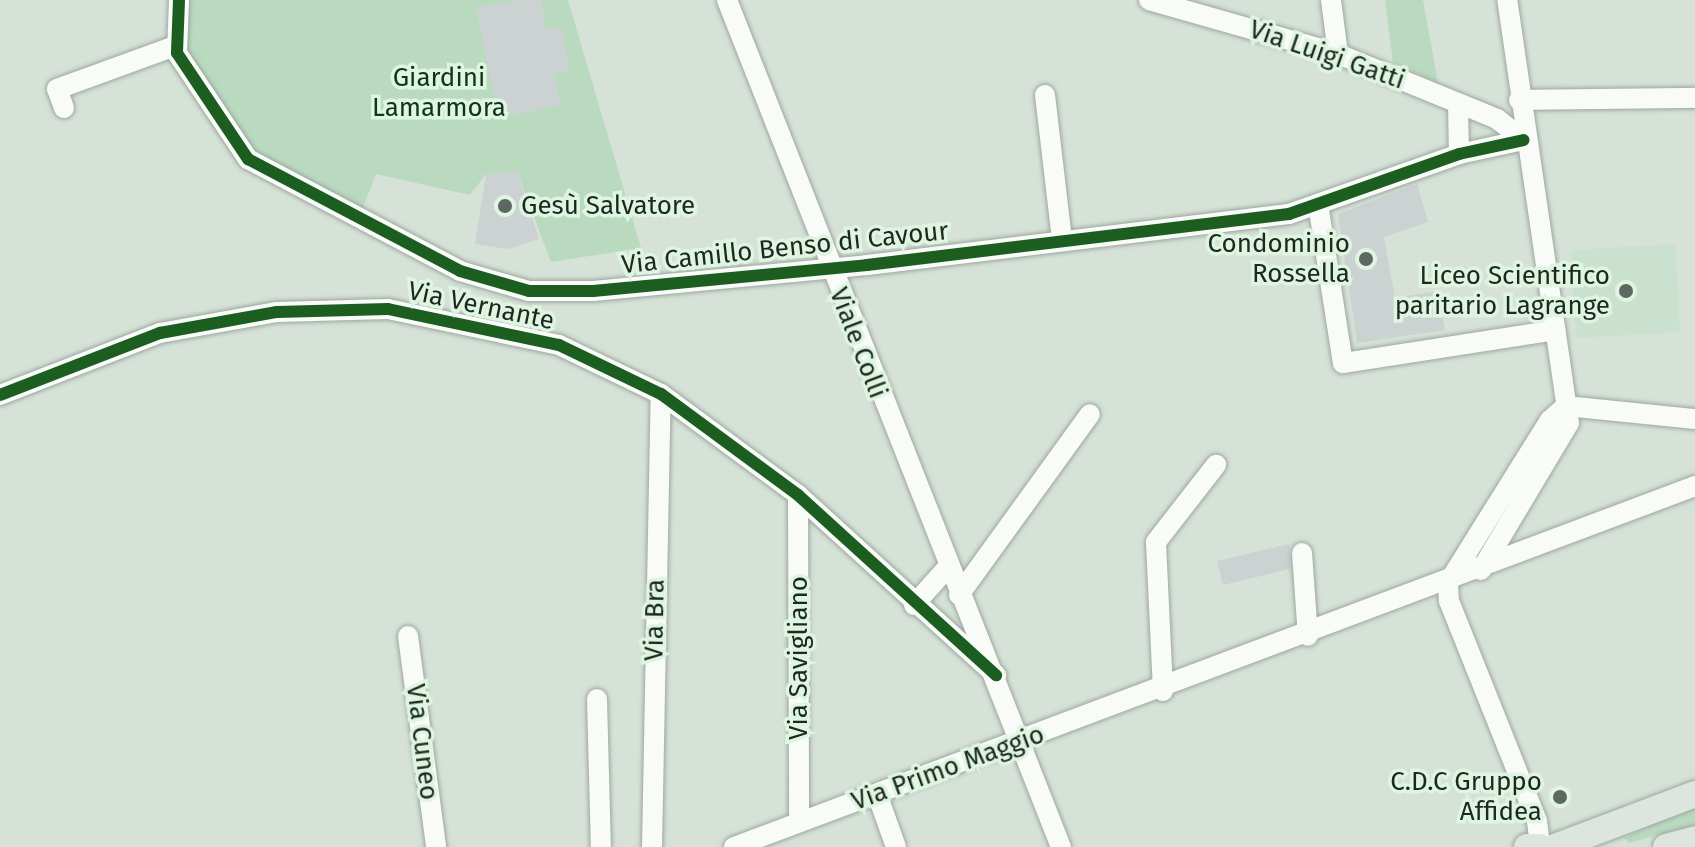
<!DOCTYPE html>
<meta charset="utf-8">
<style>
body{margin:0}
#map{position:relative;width:1695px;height:847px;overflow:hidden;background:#d6e2d8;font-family:"Fira Sans",sans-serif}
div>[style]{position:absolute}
.built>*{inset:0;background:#cae1cf}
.green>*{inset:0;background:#badac0}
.building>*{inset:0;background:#ccd1d2}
.roads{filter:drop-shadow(0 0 2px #9da79f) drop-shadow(0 0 2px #9da79f)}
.minor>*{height:20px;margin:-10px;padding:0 10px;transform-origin:10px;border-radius:10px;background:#f9fbf9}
.major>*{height:26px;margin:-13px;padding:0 13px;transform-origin:13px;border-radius:13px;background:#dce5de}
.cycleway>*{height:12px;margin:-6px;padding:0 6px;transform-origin:6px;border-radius:6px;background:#1b5e20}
.dots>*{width:22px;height:22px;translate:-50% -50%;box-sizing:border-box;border:4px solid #ddf5e1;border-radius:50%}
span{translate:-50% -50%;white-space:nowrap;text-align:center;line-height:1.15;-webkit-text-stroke:7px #ddf5e1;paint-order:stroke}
.street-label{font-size:26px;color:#1e2720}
.park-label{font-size:26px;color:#10331a}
.poi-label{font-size:26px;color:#1e2720}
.left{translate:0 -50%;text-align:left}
.right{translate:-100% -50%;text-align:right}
</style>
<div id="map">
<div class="built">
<div style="clip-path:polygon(1675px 244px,1680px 332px,1576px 338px,1571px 250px)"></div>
</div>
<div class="green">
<div style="clip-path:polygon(189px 0,568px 0,641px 248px,551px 262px,517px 172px,486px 174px,470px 195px,376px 174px,362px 210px,243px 152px,174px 35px)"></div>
<div style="clip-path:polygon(1385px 0,1423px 0,1438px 83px,1393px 62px)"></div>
<div style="clip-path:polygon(1695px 805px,1695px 825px,1629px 843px,1624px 838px)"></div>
</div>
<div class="building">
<div style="clip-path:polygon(518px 0,541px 0,546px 30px,561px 27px,570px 70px,554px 73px,561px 105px,498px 118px,476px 8px)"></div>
<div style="clip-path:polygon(517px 172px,539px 239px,508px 249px,475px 244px,486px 174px)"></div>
<div style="clip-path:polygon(1417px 184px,1428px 222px,1384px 237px,1395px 298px,1438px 291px,1445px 330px,1357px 343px,1338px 214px)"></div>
<div style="clip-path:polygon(1289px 544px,1290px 569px,1223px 585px,1217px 561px)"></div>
</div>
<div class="roads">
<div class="minor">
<div style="left:179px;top:0;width:53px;rotate:92.2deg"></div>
<div style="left:177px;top:53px;width:128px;rotate:56.2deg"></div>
<div style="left:248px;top:159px;width:240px;rotate:27.8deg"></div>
<div style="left:460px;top:271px;width:72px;rotate:16.2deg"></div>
<div style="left:529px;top:291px;width:64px"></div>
<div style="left:593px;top:291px;width:275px;rotate:-5.4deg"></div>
<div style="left:867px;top:265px;width:425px;rotate:-6.9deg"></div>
<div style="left:1289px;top:214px;width:180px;rotate:-19.4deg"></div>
<div style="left:1459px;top:154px;width:66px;rotate:-12.2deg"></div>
<div style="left:727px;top:0;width:910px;rotate:68.48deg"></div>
<div style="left:1149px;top:0;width:197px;rotate:15.9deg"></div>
<div style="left:1338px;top:54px;width:172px;rotate:22.2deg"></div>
<div style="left:1497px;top:119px;width:34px;rotate:38deg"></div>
<div style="left:1331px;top:0;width:54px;rotate:82.6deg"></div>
<div style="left:1045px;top:95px;width:146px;rotate:83.3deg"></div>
<div style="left:1519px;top:100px;width:176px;rotate:-0.7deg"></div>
<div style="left:1458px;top:103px;width:51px;rotate:88.9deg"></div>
<div style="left:64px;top:108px;width:20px;rotate:-110deg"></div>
<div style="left:57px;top:89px;width:126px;rotate:-20deg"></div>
<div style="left:1318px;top:204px;width:161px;rotate:81.1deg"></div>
<div style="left:1343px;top:363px;width:215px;rotate:-8.8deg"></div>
<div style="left:0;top:395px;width:172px;rotate:-21.2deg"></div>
<div style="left:160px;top:333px;width:119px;rotate:-10.2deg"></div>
<div style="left:277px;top:312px;width:111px;rotate:-1.5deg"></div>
<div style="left:388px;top:309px;width:175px;rotate:11.9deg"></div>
<div style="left:559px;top:345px;width:113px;rotate:25.7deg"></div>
<div style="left:661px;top:394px;width:170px;rotate:36.4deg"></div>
<div style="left:798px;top:495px;width:268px;rotate:42.3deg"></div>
<div style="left:798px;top:495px;width:327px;rotate:89.8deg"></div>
<div style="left:1302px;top:553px;width:83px;rotate:85.9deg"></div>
<div style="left:1481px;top:570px;width:171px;rotate:-59.1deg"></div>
<div style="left:1569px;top:423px;width:428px;rotate:-98.3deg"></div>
<div style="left:1448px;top:583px;width:192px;rotate:-58deg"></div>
<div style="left:1550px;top:420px;width:21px;rotate:-41deg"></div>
<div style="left:1566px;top:406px;width:130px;rotate:5.8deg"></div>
<div style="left:1448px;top:583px;width:18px;rotate:87deg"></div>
<div style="left:1449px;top:601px;width:237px;rotate:68.2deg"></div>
<div style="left:1537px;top:821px;width:26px;rotate:83deg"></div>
<div style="left:959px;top:595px;width:223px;rotate:-54.1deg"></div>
<div style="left:914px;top:605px;width:50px;rotate:-48.3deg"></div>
<div style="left:408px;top:636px;width:213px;rotate:82.4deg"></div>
<div style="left:1163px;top:691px;width:149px;rotate:-92.7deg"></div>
<div style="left:1156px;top:542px;width:98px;rotate:-52.1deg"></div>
<div style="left:597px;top:699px;width:148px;rotate:88.5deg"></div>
<div style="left:877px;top:794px;width:56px;rotate:70.3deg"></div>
<div style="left:652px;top:847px;width:453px;rotate:-88.9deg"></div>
<div style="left:734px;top:847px;width:1027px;rotate:-20.59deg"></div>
</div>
<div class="major">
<div style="left:1527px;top:847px;width:13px"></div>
<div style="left:1555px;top:847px;width:150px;rotate:-20.7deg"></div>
<div style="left:1666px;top:847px;width:30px;rotate:-15deg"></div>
</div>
</div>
<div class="cycleway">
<div style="left:179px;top:0;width:53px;rotate:92.2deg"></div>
<div style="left:177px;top:53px;width:128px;rotate:56.2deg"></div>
<div style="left:248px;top:159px;width:240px;rotate:27.8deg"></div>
<div style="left:460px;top:271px;width:72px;rotate:16.2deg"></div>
<div style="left:529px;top:291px;width:64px"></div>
<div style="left:593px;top:291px;width:275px;rotate:-5.4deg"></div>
<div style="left:867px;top:265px;width:425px;rotate:-6.9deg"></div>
<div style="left:1289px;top:214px;width:180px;rotate:-19.4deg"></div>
<div style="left:1459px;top:154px;width:66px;rotate:-12.2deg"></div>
<div style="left:0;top:395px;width:172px;rotate:-21.2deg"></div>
<div style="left:160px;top:333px;width:119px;rotate:-10.2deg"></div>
<div style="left:277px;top:312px;width:111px;rotate:-1.5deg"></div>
<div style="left:388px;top:309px;width:175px;rotate:11.9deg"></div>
<div style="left:559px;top:345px;width:113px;rotate:25.7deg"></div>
<div style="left:661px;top:394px;width:170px;rotate:36.4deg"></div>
<div style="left:798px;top:495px;width:268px;rotate:42.3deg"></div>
</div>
<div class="dots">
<div style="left:505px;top:206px;background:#5e6860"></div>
<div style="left:1366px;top:259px;background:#5e6860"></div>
<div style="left:1626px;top:291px;background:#5e6860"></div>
<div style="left:1560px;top:797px;background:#5e6860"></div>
</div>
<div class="street-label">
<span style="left:1327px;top:55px;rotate:19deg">Via Luigi Gatti</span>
<span style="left:785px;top:248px;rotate:-6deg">Via Camillo Benso di Cavour</span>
<span style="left:481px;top:306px;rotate:12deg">Via Vernante</span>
<span style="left:858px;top:343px;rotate:69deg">Viale Colli</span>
<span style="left:655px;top:620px;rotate:-89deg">Via Bra</span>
<span style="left:799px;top:658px;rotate:-90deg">Via Savigliano</span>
<span style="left:422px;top:742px;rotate:83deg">Via Cuneo</span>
<span style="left:948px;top:768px;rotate:-20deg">Via Primo Maggio</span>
</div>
<div class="park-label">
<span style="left:439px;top:93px">Giardini<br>Lamarmora</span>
</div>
<div class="poi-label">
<span class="left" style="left:521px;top:206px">Gesù Salvatore</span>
<span class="right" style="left:1350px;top:259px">Condominio<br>Rossella</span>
<span class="right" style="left:1610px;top:291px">Liceo Scientifico<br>paritario Lagrange</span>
<span class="right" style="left:1542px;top:797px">C.D.C Gruppo<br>Affidea</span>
</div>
</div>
